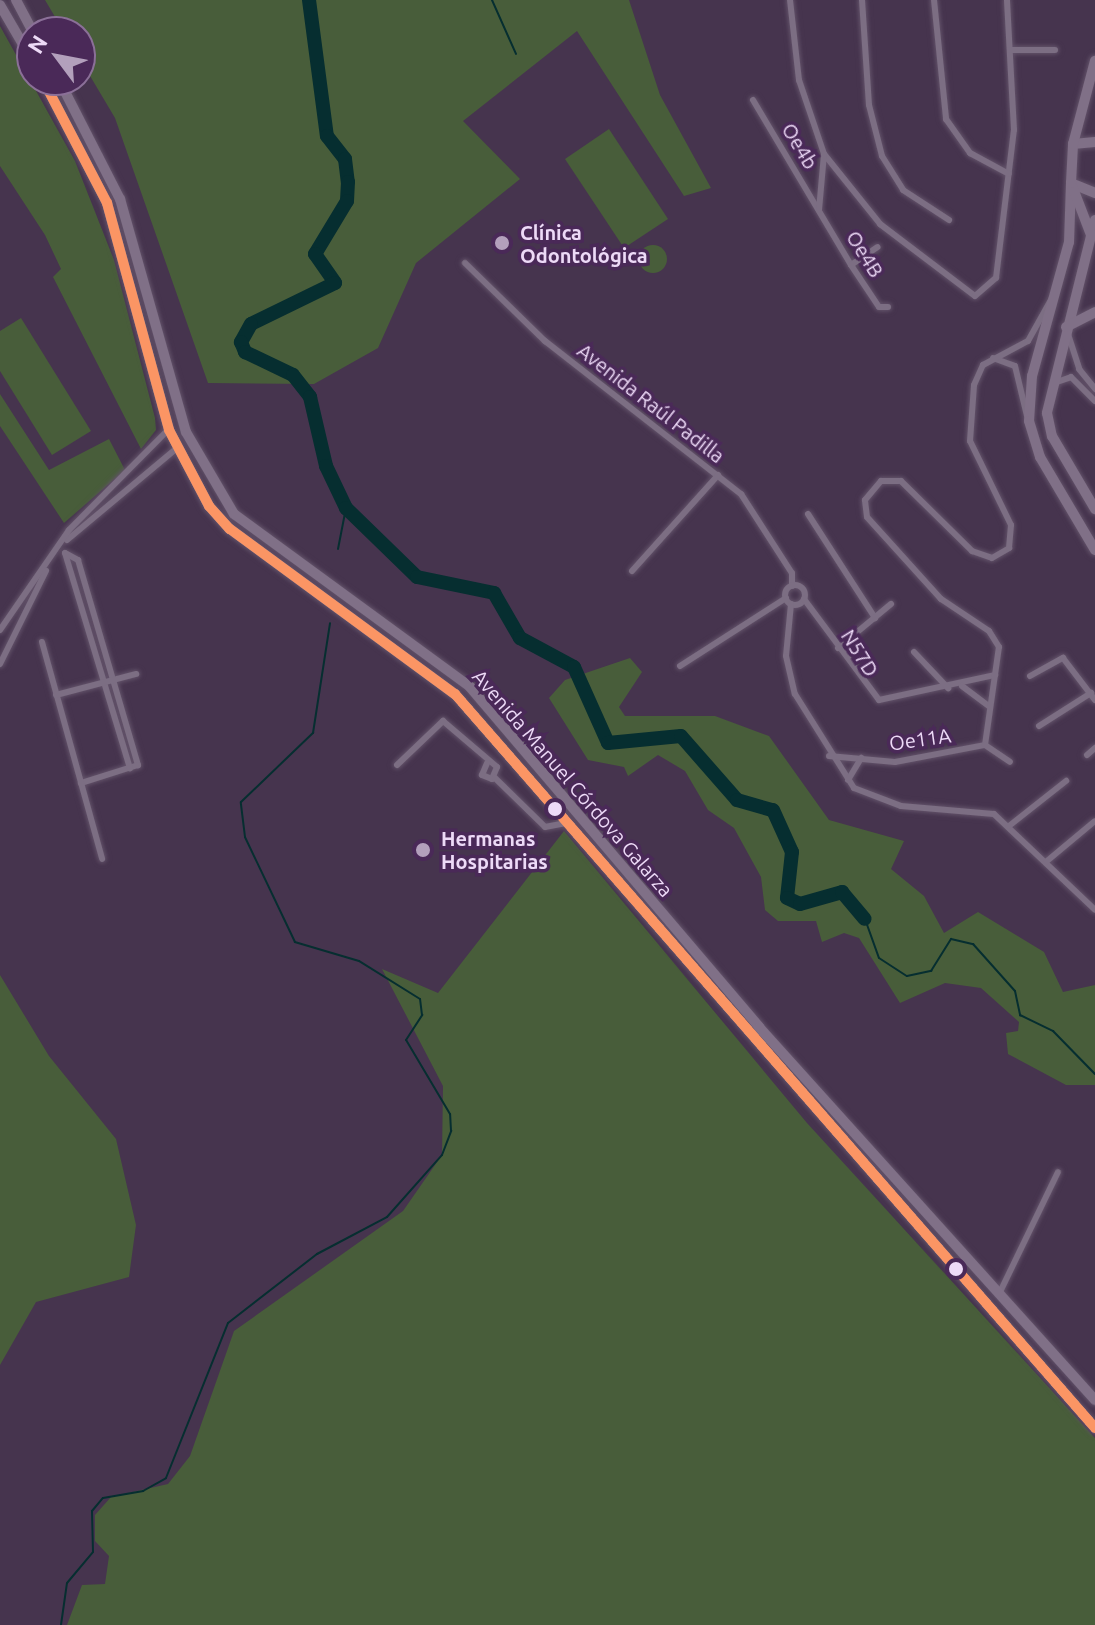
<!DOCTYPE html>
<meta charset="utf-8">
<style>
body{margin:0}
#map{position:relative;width:1095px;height:1625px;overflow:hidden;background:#46344e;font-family:Ubuntu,sans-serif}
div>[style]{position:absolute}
.green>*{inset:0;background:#485d3a}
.round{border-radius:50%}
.stream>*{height:2px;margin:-1px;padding:0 1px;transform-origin:1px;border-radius:1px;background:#062e30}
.river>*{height:14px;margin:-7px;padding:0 7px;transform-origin:7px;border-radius:7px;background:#062e30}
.roads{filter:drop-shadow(0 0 2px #625269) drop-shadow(0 0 2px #625269)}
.minor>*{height:6px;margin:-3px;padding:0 3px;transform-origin:3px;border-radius:3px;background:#7c6e83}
.minor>.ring{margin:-3px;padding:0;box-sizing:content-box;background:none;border:6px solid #7c6e83;border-radius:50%}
.primary>*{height:10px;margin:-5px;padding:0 5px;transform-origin:5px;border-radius:5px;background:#807087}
.bus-1>*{height:10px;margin:-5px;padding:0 5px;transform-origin:5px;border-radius:5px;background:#fb9564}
.dots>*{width:22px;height:22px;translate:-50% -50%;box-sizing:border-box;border:4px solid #4a2958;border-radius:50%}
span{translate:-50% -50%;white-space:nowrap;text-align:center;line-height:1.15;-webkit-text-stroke:7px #4a2958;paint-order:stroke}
.street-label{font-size:20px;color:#eddaf7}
.poi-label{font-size:20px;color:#eddaf7;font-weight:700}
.left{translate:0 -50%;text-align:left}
.north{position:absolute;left:16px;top:16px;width:80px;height:80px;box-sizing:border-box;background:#4a2958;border:2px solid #8b7098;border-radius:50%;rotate:302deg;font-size:22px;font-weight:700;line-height:32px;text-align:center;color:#eddaf7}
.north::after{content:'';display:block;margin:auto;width:28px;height:36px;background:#b3a0bc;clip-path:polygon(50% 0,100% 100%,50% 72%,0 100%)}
</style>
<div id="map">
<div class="green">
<div style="clip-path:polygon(45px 0,629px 0,660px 95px,711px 188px,684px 196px,577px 31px,463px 121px,520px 179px,416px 263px,378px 348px,314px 384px,208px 383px,115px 118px,80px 59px,80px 32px,64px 32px)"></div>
<div style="clip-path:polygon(0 26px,75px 161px,114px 260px,155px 418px,156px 430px,141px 449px,53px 277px,61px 269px,45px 235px,0 166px)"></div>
<div style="clip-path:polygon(609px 129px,668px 219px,624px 248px,565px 159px)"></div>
<div class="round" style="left:639px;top:245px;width:28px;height:28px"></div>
<div style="clip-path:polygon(21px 318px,91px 431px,52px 455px,0 371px,0 331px)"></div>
<div style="clip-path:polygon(0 394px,49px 470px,109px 439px,125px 470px,64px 523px,0 426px)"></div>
<div style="clip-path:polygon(630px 658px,642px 672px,619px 707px,625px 716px,715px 716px,769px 736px,829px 820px,904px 841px,891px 869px,924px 896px,944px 933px,978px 912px,1044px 952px,1063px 992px,1095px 985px,1095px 1085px,1066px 1085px,1008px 1054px,1006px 1033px,1018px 1031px,1019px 1022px,981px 988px,945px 983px,900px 1003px,859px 938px,844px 933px,822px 942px,816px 921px,778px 921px,765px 910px,761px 877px,734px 828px,708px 810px,685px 771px,658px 755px,628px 776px,624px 767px,588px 760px,549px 698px,565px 680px)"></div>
<div style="clip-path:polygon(564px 831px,807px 1123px,1095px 1438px,1095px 1625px,67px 1625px,82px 1585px,105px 1584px,109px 1556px,95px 1541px,95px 1515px,111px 1497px,168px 1484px,190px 1456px,234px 1331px,403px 1211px,442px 1155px,443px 1086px,382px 969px,438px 993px)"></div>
<div style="clip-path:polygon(0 975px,49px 1056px,116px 1139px,136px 1225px,129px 1277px,36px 1302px,0 1365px)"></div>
</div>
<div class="stream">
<div style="left:492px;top:0;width:59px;rotate:66deg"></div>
<div style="left:338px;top:549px;width:42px;rotate:-79deg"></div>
<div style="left:865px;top:919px;width:41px;rotate:70.3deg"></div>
<div style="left:879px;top:958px;width:33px;rotate:33deg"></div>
<div style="left:907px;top:976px;width:25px;rotate:-12deg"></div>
<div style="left:931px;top:971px;width:38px;rotate:-58deg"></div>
<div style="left:951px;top:939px;width:23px;rotate:13deg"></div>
<div style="left:973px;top:944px;width:63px;rotate:48.2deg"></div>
<div style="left:1015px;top:991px;width:25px;rotate:78deg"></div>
<div style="left:1020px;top:1015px;width:37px;rotate:26deg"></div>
<div style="left:1053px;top:1031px;width:60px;rotate:45.7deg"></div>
<div style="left:61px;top:1625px;width:42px;rotate:-81.9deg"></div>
<div style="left:67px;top:1583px;width:40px;rotate:-50deg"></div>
<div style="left:93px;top:1552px;width:41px;rotate:-91.4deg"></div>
<div style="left:92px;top:1511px;width:17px;rotate:-50deg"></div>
<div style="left:103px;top:1498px;width:41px;rotate:-9.9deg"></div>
<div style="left:143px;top:1491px;width:26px;rotate:-29deg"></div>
<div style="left:166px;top:1478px;width:167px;rotate:-68.2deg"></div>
<div style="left:228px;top:1323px;width:113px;rotate:-37.8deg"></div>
<div style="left:317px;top:1254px;width:79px;rotate:-27.9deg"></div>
<div style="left:387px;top:1217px;width:83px;rotate:-48.4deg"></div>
<div style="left:442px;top:1155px;width:26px;rotate:-69deg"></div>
<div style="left:451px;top:1131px;width:17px;rotate:-93deg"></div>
<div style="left:450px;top:1114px;width:86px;rotate:-120.7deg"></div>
<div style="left:406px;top:1040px;width:30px;rotate:-57deg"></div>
<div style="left:422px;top:1015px;width:16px;rotate:-97deg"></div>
<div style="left:420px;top:999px;width:72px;rotate:-148.1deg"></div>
<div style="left:359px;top:961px;width:67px;rotate:-163.5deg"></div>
<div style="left:295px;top:942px;width:116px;rotate:-115.5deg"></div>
<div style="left:245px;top:837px;width:35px;rotate:-97deg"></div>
<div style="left:241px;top:802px;width:100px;rotate:-43.8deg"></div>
<div style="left:313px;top:733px;width:111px;rotate:-81.2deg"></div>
</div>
<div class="river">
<div style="left:309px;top:0;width:137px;rotate:82.5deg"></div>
<div style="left:327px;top:136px;width:29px;rotate:52deg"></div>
<div style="left:345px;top:159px;width:23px;rotate:83deg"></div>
<div style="left:348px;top:182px;width:19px;rotate:93deg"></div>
<div style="left:347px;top:201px;width:62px;rotate:121.1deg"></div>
<div style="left:315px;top:254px;width:35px;rotate:55deg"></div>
<div style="left:335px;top:283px;width:93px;rotate:154deg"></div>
<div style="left:251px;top:324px;width:21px;rotate:119deg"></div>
<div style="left:241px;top:342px;width:11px;rotate:68deg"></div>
<div style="left:245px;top:352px;width:53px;rotate:25.6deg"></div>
<div style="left:293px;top:375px;width:28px;rotate:52deg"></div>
<div style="left:310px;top:397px;width:71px;rotate:76.9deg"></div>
<div style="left:326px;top:466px;width:47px;rotate:64.5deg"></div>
<div style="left:346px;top:508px;width:99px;rotate:44.2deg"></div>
<div style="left:417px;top:577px;width:79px;rotate:11.7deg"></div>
<div style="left:494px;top:593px;width:52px;rotate:60deg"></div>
<div style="left:520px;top:638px;width:61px;rotate:28.2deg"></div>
<div style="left:574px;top:667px;width:83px;rotate:65.9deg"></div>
<div style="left:608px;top:743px;width:73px;rotate:-5.5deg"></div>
<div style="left:681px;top:736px;width:85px;rotate:48.8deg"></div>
<div style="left:737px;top:800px;width:37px;rotate:16deg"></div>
<div style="left:773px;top:810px;width:46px;rotate:65.7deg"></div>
<div style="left:792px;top:852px;width:46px;rotate:96.2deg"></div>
<div style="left:787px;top:898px;width:14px;rotate:25deg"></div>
<div style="left:800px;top:904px;width:44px;rotate:-15.9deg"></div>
<div style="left:842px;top:892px;width:35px;rotate:50deg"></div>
</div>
<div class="roads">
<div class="minor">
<div style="left:790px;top:0;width:81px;rotate:83.6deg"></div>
<div style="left:799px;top:80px;width:78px;rotate:71.3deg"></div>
<div style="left:824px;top:154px;width:90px;rotate:51.3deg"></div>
<div style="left:880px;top:224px;width:119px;rotate:37.2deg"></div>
<div style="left:975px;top:296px;width:28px;rotate:-41deg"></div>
<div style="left:996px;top:278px;width:149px;rotate:-83.1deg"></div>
<div style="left:1014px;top:130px;width:130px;rotate:-93.1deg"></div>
<div style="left:862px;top:0;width:105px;rotate:86.2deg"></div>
<div style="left:869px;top:105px;width:53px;rotate:75.7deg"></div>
<div style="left:882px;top:156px;width:40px;rotate:58deg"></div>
<div style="left:903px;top:190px;width:55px;rotate:33.1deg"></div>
<div style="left:934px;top:0;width:120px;rotate:84.2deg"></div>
<div style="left:946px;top:119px;width:42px;rotate:54.8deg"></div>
<div style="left:970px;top:153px;width:44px;rotate:28.3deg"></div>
<div style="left:1010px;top:50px;width:45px"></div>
<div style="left:753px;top:100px;width:192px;rotate:59.3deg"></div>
<div style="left:851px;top:265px;width:50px;rotate:56.3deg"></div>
<div style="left:879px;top:307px;width:9px"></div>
<div style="left:819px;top:210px;width:56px;rotate:-84.9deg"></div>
<div style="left:465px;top:263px;width:112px;rotate:44.3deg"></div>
<div style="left:545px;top:341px;width:249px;rotate:38deg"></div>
<div style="left:741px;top:494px;width:94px;rotate:57.2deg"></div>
<div style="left:792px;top:573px;width:13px;rotate:90deg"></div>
<div style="left:851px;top:265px;width:32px;rotate:-34deg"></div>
<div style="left:1067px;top:331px;width:40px;rotate:72deg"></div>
<div style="left:1079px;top:369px;width:26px;rotate:51deg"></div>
<div style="left:993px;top:358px;width:23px;rotate:20deg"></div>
<div style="left:1015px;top:366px;width:51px;rotate:76.5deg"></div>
<div style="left:1054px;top:383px;width:18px;rotate:-19deg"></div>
<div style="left:1071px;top:377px;width:34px;rotate:45deg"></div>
<div style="left:808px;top:514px;width:124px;rotate:57.2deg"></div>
<div style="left:67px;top:540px;width:142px;rotate:-39.9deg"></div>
<div style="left:65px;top:553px;width:15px;rotate:28deg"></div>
<div style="left:78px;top:560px;width:214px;rotate:73.7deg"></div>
<div style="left:138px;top:765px;width:60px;rotate:162.5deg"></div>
<div style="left:65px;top:553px;width:225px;rotate:73.2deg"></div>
<div style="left:632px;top:571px;width:129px;rotate:-48.1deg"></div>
<div class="ring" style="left:785px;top:585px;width:14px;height:14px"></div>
<div style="left:804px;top:599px;width:126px;rotate:53.4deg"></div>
<div style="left:879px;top:700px;width:119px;rotate:-12.2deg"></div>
<div style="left:791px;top:604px;width:52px;rotate:95.5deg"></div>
<div style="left:786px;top:656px;width:39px;rotate:77deg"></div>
<div style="left:795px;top:694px;width:111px;rotate:57.9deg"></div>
<div style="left:854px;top:788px;width:50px;rotate:21deg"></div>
<div style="left:901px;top:806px;width:93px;rotate:4.9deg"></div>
<div style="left:994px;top:814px;width:139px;rotate:43.5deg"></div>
<div style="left:0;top:630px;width:121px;rotate:-55.4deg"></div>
<div style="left:69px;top:530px;width:141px;rotate:-45.3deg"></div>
<div style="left:42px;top:642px;width:225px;rotate:74.5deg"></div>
<div style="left:838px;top:648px;width:69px;rotate:-39.7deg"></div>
<div style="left:914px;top:652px;width:50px;rotate:46.6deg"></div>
<div style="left:0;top:664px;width:104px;rotate:-63.7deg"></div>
<div style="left:680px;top:666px;width:126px;rotate:-32.7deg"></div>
<div style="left:1030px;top:676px;width:38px;rotate:-29deg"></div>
<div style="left:1063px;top:658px;width:53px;rotate:52.7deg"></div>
<div style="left:962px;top:686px;width:34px;rotate:37deg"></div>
<div style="left:56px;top:695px;width:83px;rotate:-14.7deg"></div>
<div style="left:1039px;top:726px;width:62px;rotate:-32.4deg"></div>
<div style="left:985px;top:745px;width:99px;rotate:-81.9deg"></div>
<div style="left:999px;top:647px;width:19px;rotate:-122deg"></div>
<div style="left:989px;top:631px;width:58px;rotate:-146.3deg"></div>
<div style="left:941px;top:599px;width:110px;rotate:-132.1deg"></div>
<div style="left:867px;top:517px;width:17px;rotate:-97deg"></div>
<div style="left:865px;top:500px;width:25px;rotate:-50deg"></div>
<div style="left:881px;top:481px;width:20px"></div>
<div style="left:901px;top:481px;width:100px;rotate:44.6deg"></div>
<div style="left:972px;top:551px;width:21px;rotate:19deg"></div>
<div style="left:992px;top:558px;width:20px;rotate:-30deg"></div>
<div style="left:1009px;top:548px;width:23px;rotate:-85deg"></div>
<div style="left:1011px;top:525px;width:93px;rotate:-116deg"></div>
<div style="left:970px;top:441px;width:56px;rotate:-85.9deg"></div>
<div style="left:974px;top:385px;width:22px;rotate:-66deg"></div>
<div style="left:983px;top:365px;width:51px;rotate:-28.1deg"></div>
<div style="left:1028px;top:341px;width:51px;rotate:-60.9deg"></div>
<div style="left:1087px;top:755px;width:11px;rotate:-41deg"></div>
<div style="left:829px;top:756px;width:66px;rotate:5.2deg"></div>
<div style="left:895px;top:762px;width:92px;rotate:-10.7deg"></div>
<div style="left:985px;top:745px;width:30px;rotate:34deg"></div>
<div style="left:397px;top:765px;width:64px;rotate:-43.7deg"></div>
<div style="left:443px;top:721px;width:71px;rotate:40.4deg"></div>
<div style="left:497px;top:767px;width:13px;rotate:113deg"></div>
<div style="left:492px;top:779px;width:11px;rotate:-158deg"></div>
<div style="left:482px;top:775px;width:13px;rotate:-67deg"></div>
<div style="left:495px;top:778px;width:70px;rotate:44.4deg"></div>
<div style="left:545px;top:827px;width:20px;rotate:-11deg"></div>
<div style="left:848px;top:780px;width:26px;rotate:-59deg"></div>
<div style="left:1009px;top:826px;width:73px;rotate:-38.3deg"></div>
<div style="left:1047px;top:861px;width:62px;rotate:-39.8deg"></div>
<div style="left:1000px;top:1292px;width:133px;rotate:-64.2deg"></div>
</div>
<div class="primary">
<div style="left:16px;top:0;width:36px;rotate:62deg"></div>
<div style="left:0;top:5px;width:64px;rotate:59.8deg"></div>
<div style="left:43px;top:80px;width:139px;rotate:62.5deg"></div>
<div style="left:107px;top:203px;width:235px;rotate:74.7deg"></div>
<div style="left:169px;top:430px;width:86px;rotate:62.2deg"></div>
<div style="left:209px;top:506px;width:31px;rotate:48deg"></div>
<div style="left:230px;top:529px;width:279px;rotate:36.3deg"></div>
<div style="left:455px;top:694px;width:974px;rotate:48.91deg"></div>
<div style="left:59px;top:80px;width:134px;rotate:62.9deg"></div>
<div style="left:120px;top:199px;width:242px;rotate:74.2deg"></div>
<div style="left:186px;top:432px;width:95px;rotate:59.7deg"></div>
<div style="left:234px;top:514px;width:293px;rotate:36.2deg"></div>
<div style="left:470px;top:687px;width:446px;rotate:49.6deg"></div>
<div style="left:759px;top:1027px;width:502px;rotate:47.99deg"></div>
<div style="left:1073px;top:144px;width:22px;rotate:-5deg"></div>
<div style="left:1071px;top:183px;width:59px;rotate:91.9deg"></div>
<div style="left:1069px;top:242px;width:139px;rotate:105.4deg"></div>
<div style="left:1032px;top:376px;width:45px;rotate:93.8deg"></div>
<div style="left:1029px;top:421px;width:38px;rotate:73deg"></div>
<div style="left:1040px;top:457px;width:108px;rotate:59.4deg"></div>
<div style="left:1073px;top:184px;width:24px;rotate:22deg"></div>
<div style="left:1095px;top:220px;width:199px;rotate:104deg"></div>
<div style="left:1047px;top:413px;width:24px;rotate:78deg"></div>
<div style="left:1052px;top:436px;width:85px;rotate:59.5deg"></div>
<div style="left:1091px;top:235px;width:56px;rotate:-111deg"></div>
<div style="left:1071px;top:183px;width:39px;rotate:-87deg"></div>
<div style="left:1073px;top:144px;width:86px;rotate:-75.2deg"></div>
<div style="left:1066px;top:327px;width:33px;rotate:-27deg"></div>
</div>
</div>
<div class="bus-1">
<div style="left:43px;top:80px;width:139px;rotate:62.5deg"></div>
<div style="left:107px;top:203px;width:235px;rotate:74.7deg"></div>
<div style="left:169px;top:430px;width:86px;rotate:62.2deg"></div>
<div style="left:209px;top:506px;width:31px;rotate:48deg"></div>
<div style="left:230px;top:529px;width:279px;rotate:36.3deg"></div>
<div style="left:455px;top:694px;width:974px;rotate:48.91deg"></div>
</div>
<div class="dots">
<div style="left:502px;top:243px;background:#b3a0bc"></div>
<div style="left:555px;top:809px;background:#eddaf7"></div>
<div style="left:423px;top:850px;background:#b3a0bc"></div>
<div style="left:956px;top:1269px;background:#eddaf7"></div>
</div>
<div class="street-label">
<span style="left:800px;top:146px;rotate:59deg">Oe4b</span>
<span style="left:865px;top:254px;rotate:58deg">Oe4B</span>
<span style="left:651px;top:403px;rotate:38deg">Avenida Raúl Padilla</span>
<span style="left:860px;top:653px;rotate:58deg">N57D</span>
<span style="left:920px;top:739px;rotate:-8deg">Oe11A</span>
<span style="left:573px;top:783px;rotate:49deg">Avenida Manuel Córdova Galarza</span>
</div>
<div class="poi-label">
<span class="left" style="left:520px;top:244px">Clínica<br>Odontológica</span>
<span class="left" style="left:441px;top:850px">Hermanas<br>Hospitarias</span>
</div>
<div class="north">N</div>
</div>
